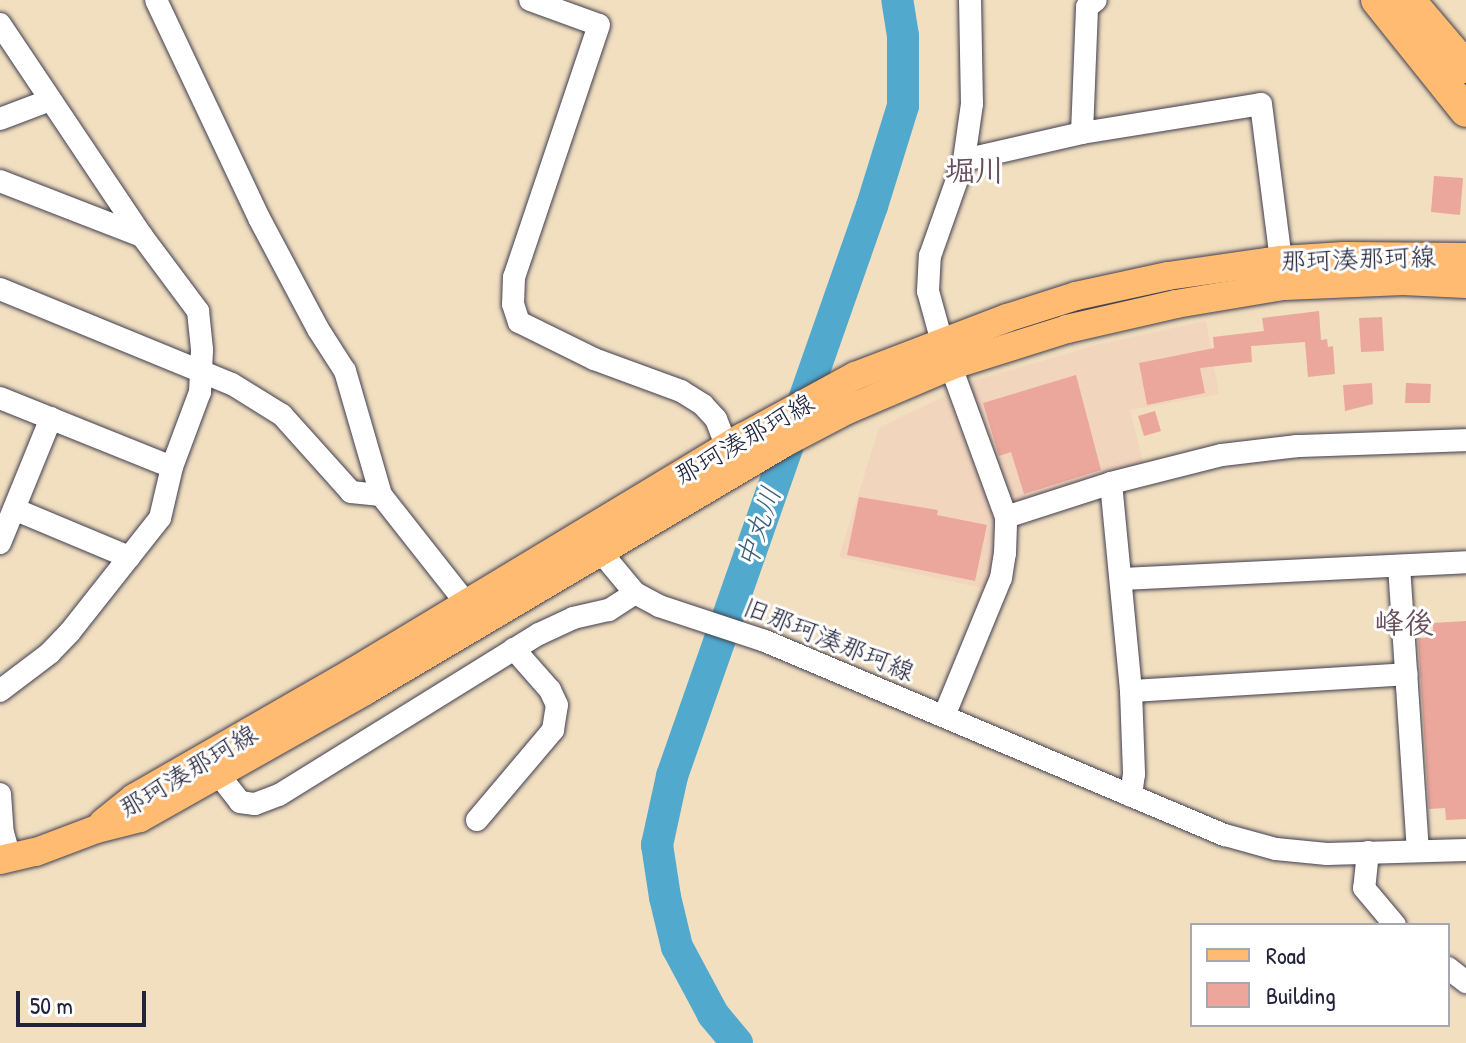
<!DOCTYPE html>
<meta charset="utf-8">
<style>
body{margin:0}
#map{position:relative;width:1466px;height:1043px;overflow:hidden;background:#f1dfc0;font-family:"Patrick Hand","Klee One",sans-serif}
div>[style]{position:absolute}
.built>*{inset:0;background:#f1d5bd}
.river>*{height:32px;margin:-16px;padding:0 16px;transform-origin:16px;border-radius:16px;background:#51a9ce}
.building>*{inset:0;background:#eba79c}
.roads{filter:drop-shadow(0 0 2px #413e4f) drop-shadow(0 0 2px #413e4f)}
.minor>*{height:22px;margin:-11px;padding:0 11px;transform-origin:11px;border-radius:11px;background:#fff}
.major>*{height:28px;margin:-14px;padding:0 14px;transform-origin:14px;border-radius:14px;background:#febb71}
.highway>*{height:32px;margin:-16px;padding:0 16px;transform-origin:16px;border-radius:16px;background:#febb71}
span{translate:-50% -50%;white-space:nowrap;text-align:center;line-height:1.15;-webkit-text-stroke:6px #fff;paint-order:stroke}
.street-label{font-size:26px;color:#22223b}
.water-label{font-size:28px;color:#375f7d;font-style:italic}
.quarter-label{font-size:30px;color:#68515d;font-weight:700}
.legend{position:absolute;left:1190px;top:923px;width:260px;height:104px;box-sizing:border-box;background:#fff;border:2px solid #a7a7b1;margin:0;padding:10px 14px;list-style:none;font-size:24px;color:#22223b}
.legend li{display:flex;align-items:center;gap:16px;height:40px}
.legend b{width:40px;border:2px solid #a7a7b1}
.scale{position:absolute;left:16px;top:991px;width:130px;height:36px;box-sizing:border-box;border:4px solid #22223b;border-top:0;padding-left:10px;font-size:24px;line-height:28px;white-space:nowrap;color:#22223b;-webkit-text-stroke:6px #fff;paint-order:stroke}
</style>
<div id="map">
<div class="built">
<div style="clip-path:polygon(1206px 321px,1219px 394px,1130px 410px,1144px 465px,1020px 502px,1010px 499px,972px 390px,973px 381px,1100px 344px)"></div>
<div style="clip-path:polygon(947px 395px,996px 521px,999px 536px,987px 589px,839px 557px,879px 428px)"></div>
</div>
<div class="river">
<div style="left:737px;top:1043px;width:38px;rotate:-130deg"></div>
<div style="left:713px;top:1014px;width:76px;rotate:-118.2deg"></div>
<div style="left:677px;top:947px;width:51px;rotate:-103.5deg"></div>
<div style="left:665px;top:897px;width:53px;rotate:-98.7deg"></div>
<div style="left:657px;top:845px;width:71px;rotate:-77.7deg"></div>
<div style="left:672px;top:776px;width:604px;rotate:-70.67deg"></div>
<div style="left:872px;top:206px;width:105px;rotate:-72.8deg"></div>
<div style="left:903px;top:106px;width:70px;rotate:-90deg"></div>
<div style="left:903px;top:36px;width:36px;rotate:-99deg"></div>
</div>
<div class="building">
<div style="clip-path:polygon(1434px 176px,1463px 178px,1460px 215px,1431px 212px)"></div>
<div style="clip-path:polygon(1319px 311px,1321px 340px,1327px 339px,1328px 347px,1333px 346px,1335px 374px,1308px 377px,1305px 342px,1251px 346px,1252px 362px,1200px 368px,1205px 393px,1147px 405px,1139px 363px,1214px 348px,1213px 337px,1264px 331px,1262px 318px)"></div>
<div style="clip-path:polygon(1382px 317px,1384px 351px,1361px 352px,1359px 318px)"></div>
<div style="clip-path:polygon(1076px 375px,1101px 470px,1024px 494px,1011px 452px,999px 456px,983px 403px)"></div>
<div style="clip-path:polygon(1372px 383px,1373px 404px,1345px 411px,1343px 385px)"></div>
<div style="clip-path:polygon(1406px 383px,1431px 384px,1430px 403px,1405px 403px)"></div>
<div style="clip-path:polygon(1155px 411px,1161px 431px,1144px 436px,1138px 416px)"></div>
<div style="clip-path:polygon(859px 497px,938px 510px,937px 515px,987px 525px,975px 581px,847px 555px)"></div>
<div style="clip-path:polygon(1466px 621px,1466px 819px,1446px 820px,1445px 808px,1429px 809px,1418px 638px,1426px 638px,1426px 631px,1433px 630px,1433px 623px)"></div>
</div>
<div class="roads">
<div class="minor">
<div style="left:156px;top:0;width:241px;rotate:64.7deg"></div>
<div style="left:259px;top:218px;width:126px;rotate:62deg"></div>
<div style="left:318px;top:329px;width:50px;rotate:57.3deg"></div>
<div style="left:345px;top:371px;width:129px;rotate:73.8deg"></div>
<div style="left:381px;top:495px;width:137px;rotate:51.8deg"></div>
<div style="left:530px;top:0;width:73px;rotate:19.9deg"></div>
<div style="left:599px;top:25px;width:266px;rotate:108.6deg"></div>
<div style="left:514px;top:277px;width:27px;rotate:92deg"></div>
<div style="left:513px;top:304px;width:19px;rotate:72deg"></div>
<div style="left:519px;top:322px;width:84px;rotate:26.3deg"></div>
<div style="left:594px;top:359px;width:93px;rotate:20.2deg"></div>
<div style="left:681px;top:391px;width:26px;rotate:32deg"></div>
<div style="left:703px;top:405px;width:19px;rotate:47deg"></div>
<div style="left:716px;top:419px;width:30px;rotate:69deg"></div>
<div style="left:0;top:24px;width:255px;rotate:56.2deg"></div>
<div style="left:142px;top:236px;width:94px;rotate:53.3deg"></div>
<div style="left:198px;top:311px;width:39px;rotate:84deg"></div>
<div style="left:202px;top:350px;width:42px;rotate:92.7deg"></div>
<div style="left:200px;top:392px;width:80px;rotate:110.5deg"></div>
<div style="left:172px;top:467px;width:52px;rotate:103.2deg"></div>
<div style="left:160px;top:518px;width:145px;rotate:128.3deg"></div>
<div style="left:70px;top:632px;width:29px;rotate:134deg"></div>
<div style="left:50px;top:653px;width:63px;rotate:142.8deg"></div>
<div style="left:0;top:119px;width:53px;rotate:-20.8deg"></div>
<div style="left:1082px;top:133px;width:126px;rotate:-87.7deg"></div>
<div style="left:1087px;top:7px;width:11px;rotate:-38deg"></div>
<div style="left:964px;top:160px;width:121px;rotate:-12.9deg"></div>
<div style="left:1082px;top:133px;width:181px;rotate:-9.2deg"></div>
<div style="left:1261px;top:104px;width:157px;rotate:82.7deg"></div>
<div style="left:0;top:181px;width:152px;rotate:21.2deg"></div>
<div style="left:0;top:289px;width:251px;rotate:22.3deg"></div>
<div style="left:232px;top:384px;width:59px;rotate:31.8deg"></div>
<div style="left:282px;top:415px;width:103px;rotate:48.1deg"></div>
<div style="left:351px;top:492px;width:30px;rotate:6deg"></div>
<div style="left:0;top:398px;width:185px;rotate:21.9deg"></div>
<div style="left:1111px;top:483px;width:209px;rotate:84.5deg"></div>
<div style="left:1131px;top:691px;width:83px;rotate:87.9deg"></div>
<div style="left:1134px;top:774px;width:22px;rotate:98deg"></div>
<div style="left:14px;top:509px;width:125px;rotate:22.7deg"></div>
<div style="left:1006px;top:517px;width:110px;rotate:-17.9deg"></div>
<div style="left:1111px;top:483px;width:114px;rotate:-14.2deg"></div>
<div style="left:1222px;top:455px;width:76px;rotate:-6.8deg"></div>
<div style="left:1297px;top:446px;width:169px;rotate:-2deg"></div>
<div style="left:0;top:543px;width:135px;rotate:-67.8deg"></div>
<div style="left:600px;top:551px;width:55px;rotate:50.2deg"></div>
<div style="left:635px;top:593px;width:27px;rotate:28deg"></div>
<div style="left:659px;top:606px;width:112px;rotate:18.3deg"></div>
<div style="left:765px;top:641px;width:499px;rotate:22.9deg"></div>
<div style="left:1225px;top:835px;width:53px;rotate:15.4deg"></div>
<div style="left:1276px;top:849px;width:51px;rotate:5.6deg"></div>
<div style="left:1327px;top:854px;width:139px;rotate:-1.6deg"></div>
<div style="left:1399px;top:566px;width:285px;rotate:86.2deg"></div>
<div style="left:1123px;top:579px;width:343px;rotate:-2.8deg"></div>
<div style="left:1131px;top:691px;width:276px;rotate:-3.5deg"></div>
<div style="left:944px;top:716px;width:149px;rotate:-67.6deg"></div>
<div style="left:1001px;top:578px;width:25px;rotate:-81deg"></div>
<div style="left:1005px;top:553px;width:36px;rotate:-88deg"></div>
<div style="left:1006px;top:517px;width:186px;rotate:-110.1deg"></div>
<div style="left:942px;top:342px;width:53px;rotate:-105.4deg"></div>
<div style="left:928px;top:291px;width:35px;rotate:-87deg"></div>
<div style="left:930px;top:256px;width:102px;rotate:-70.5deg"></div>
<div style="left:964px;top:160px;width:57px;rotate:-81.9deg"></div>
<div style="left:972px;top:104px;width:104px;rotate:-91.1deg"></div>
<div style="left:219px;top:775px;width:34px;rotate:52deg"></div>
<div style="left:240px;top:802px;width:15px;rotate:8deg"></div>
<div style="left:255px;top:804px;width:26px;rotate:-21deg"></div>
<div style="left:279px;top:795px;width:306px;rotate:-31.8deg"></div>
<div style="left:539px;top:634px;width:38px;rotate:-25deg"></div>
<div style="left:573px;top:618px;width:37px;rotate:-13deg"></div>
<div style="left:609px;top:610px;width:31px;rotate:-33deg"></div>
<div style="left:0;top:794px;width:39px;rotate:86deg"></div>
<div style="left:3px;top:833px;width:26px;rotate:74deg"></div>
<div style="left:477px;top:820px;width:118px;rotate:-49.8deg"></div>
<div style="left:553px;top:730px;width:25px;rotate:-81deg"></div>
<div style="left:557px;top:705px;width:17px;rotate:-115deg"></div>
<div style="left:550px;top:690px;width:55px;rotate:-131.3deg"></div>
<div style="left:1368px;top:852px;width:36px;rotate:96deg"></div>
<div style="left:1364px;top:888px;width:48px;rotate:50deg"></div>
<div style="left:1448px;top:968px;width:23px;rotate:38deg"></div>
</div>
<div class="major">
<div style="left:103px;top:823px;width:40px;rotate:-39deg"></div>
<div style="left:134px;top:798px;width:253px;rotate:-29.9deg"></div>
<div style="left:353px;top:672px;width:455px;rotate:-31.1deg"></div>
<div style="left:743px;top:437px;width:128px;rotate:-28.6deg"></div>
<div style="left:855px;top:376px;width:163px;rotate:-20.9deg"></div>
<div style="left:1007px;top:318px;width:72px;rotate:-17.7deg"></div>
<div style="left:1076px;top:296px;width:94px;rotate:-12.3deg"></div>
<div style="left:1168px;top:276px;width:114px;rotate:-8.1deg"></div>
<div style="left:1281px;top:260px;width:63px;rotate:-3.6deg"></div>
<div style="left:1344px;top:256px;width:122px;rotate:0.5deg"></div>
<div style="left:0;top:860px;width:37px;rotate:-13deg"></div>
<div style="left:36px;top:852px;width:65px;rotate:-20.7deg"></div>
<div style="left:97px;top:829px;width:44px;rotate:-14.3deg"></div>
<div style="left:140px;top:818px;width:258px;rotate:-29.4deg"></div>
<div style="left:365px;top:691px;width:487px;rotate:-30.6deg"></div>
<div style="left:784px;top:443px;width:71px;rotate:-27.6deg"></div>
<div style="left:847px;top:410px;width:112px;rotate:-23.1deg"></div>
<div style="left:950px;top:366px;width:123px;rotate:-17.5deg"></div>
<div style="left:1067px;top:329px;width:112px;rotate:-12.9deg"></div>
<div style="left:1176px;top:304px;width:109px;rotate:-9.5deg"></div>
<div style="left:1284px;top:286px;width:119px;rotate:-2.4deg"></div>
<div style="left:1403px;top:281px;width:63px;rotate:2.7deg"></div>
</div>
<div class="highway">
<div style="left:1377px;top:0;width:142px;rotate:51.3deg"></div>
<div style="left:1409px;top:0;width:88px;rotate:49.6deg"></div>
</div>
</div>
<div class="street-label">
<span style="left:1358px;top:259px;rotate:-2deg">那珂湊那珂線</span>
<span style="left:744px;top:439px;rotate:-30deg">那珂湊那珂線</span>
<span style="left:829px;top:639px;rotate:22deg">旧那珂湊那珂線</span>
<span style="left:188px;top:771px;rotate:-31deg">那珂湊那珂線</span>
</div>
<div class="water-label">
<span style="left:758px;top:527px;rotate:-71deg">中丸川</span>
</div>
<div class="quarter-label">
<span style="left:975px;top:170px">堀川</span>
<span style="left:1404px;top:622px">峰後</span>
</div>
<ul class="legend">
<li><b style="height:10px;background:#febb71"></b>Road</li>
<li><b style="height:22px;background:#eba79c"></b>Building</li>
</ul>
<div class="scale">50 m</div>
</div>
